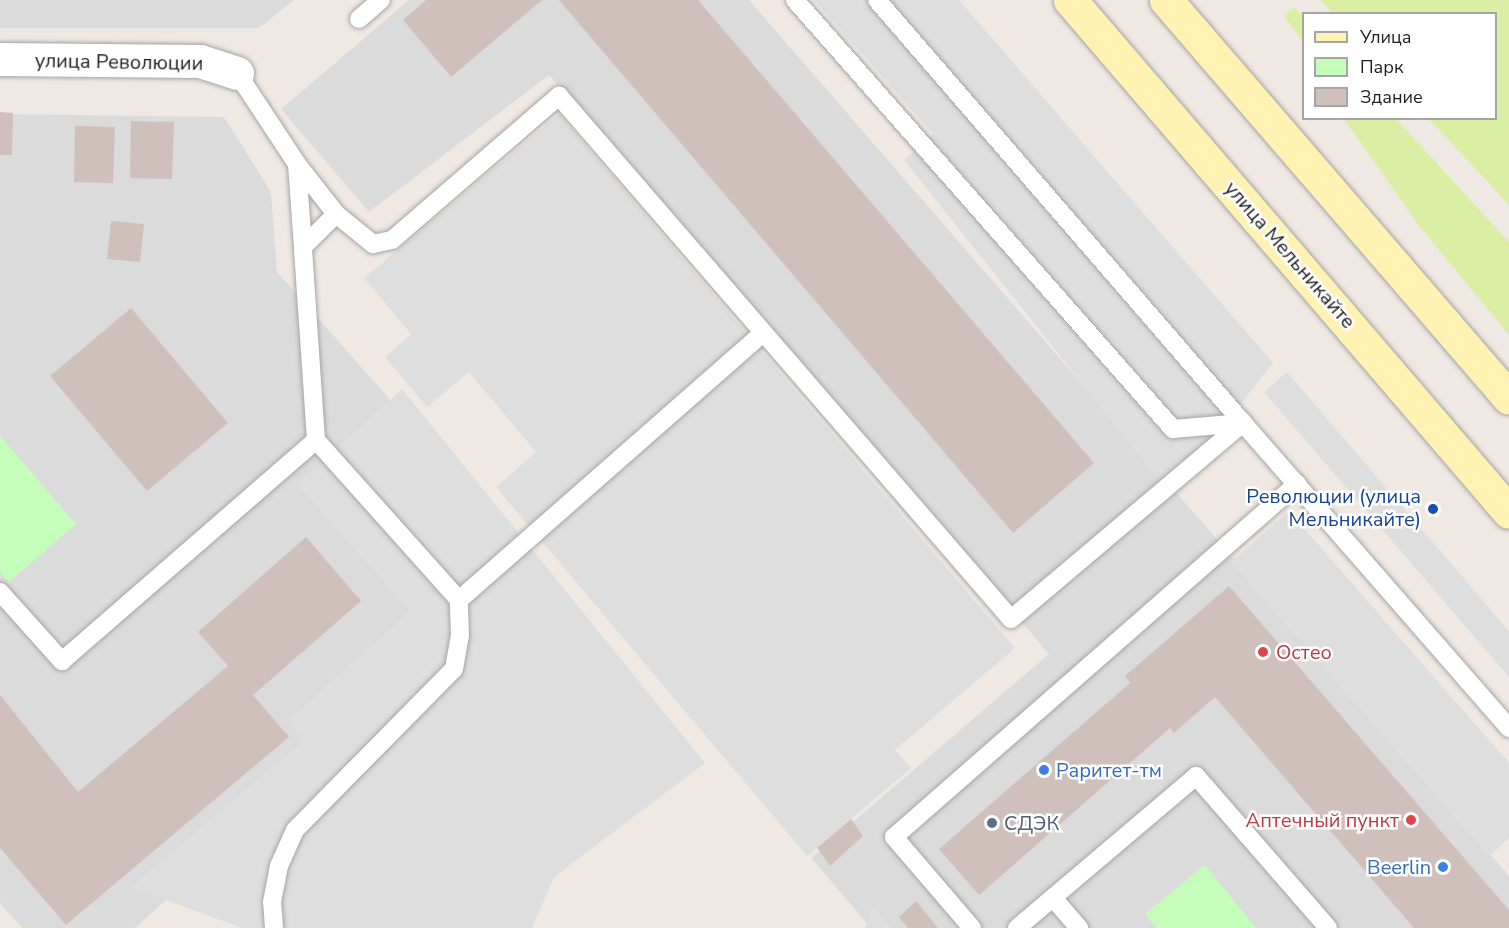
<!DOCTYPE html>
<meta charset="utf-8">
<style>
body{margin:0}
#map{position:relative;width:1509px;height:928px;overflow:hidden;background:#f0e9e3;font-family:"Nunito Sans",sans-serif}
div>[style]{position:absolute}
.residential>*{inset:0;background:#dcdbdb}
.grass>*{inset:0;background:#daefa3}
.park>*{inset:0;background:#c5febb}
.parking>*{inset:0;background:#dedede}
.building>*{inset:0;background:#d0c0bb}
.roads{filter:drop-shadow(0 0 2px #a5a5a5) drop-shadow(0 0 2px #a5a5a5)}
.lane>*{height:18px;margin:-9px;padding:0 9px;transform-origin:9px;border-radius:9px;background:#fff}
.street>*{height:33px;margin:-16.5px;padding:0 16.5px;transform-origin:16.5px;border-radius:16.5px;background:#fff}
.secondary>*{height:33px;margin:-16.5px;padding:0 16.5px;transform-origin:16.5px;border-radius:16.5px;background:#fff2b2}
.dots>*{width:16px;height:16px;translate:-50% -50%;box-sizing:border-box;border:3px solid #fff;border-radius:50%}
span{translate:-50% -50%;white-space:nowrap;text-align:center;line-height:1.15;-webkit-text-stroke:5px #fff;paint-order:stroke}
.street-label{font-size:20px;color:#1e1e1e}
.transit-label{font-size:20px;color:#164399}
.right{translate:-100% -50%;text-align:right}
.health-label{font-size:20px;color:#be3a42}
.left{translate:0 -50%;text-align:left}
.shop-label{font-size:20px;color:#366cbe}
.service-label{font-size:20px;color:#4e5e75}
.legend{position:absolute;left:1302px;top:12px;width:195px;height:108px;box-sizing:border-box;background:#fff;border:2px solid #a5a5a5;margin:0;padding:8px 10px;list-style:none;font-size:18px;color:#1e1e1e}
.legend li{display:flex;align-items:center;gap:12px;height:30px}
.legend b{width:30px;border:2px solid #a5a5a5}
</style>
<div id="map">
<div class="residential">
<div style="clip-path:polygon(0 0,294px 0,259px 28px,0 28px)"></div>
<div style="clip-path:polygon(409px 0,749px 0,1509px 876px,1509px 928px,871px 928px,811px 858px,1049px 654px,549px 75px,369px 212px,281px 109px)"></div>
<div style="clip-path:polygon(0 114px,224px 117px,271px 192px,277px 272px,535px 563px,135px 928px,22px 928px,0 903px)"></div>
</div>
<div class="grass">
<div style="clip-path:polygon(1320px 0,1509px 0,1509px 205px,1429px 119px,1496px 118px,1496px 14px,1333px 13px)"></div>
<div style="clip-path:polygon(1294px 7px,1303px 17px,1303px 42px,1284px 16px)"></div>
<div style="clip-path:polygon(1344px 119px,1396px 119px,1509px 242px,1509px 335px,1420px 227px)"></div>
</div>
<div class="park">
<div style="clip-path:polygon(0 436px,76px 524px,9px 582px,0 572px)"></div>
<div style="clip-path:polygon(1205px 865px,1256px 928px,1157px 928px,1145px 914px)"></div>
</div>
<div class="parking">
<div style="clip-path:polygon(814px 0,959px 0,1273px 363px,1215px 437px,1160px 481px,904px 160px,933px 134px)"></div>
<div style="clip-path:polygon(559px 114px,1015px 648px,895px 750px,911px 768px,807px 856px,496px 487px,536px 452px,469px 372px,427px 407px,385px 357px,411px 334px,364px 278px)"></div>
<div style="clip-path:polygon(1287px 372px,1509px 631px,1509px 677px,1264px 392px)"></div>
<div style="clip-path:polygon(402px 389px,705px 763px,554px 877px,532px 928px,242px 928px,131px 887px,302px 742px,290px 719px,410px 611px,297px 484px)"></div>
<div style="clip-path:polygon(1289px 511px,1509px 763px,1509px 838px,1489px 856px,1231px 562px)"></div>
<div style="clip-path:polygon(873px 906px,892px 928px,865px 928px)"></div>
</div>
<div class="building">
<div style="clip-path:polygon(426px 0,542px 0,451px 77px,403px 20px)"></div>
<div style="clip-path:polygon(559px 0,698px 0,1094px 463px,1013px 533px)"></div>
<div style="clip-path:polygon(0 112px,13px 113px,12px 155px,0 155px)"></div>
<div style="clip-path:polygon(131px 121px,174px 122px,172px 179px,130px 178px)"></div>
<div style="clip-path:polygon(75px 126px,115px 127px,113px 183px,74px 182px)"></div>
<div style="clip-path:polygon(111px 221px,144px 224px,140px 262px,107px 259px)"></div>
<div style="clip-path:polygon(131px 308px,228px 423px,147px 491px,50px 376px)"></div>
<div style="clip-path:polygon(306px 537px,361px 601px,253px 695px,289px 737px,66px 925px,0 848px,0 695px,78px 792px,228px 666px,198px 632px)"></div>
<div style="clip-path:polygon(1229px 586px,1509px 910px,1509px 928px,1414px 928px,1215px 697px,1174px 733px,1170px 728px,979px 895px,939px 849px,1130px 683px,1125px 676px)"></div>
<div style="clip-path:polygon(851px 819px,863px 836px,830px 866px,817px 848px)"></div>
<div style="clip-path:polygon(916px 901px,938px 928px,908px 928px,899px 917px)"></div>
</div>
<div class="roads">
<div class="lane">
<div style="left:795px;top:0;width:572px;rotate:48.62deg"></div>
<div style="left:1173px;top:429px;width:70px;rotate:-4.9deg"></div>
<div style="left:1243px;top:423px;width:405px;rotate:48.9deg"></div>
<div style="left:359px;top:19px;width:29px;rotate:-41deg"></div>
<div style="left:237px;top:73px;width:109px;rotate:56.6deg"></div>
<div style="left:297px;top:164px;width:63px;rotate:52deg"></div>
<div style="left:336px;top:214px;width:48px;rotate:39deg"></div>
<div style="left:373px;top:244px;width:19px;rotate:-12deg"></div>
<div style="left:392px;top:240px;width:221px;rotate:-40.8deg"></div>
<div style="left:559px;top:96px;width:691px;rotate:49.16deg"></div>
<div style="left:1011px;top:619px;width:304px;rotate:-40.2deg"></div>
<div style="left:1243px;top:423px;width:559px;rotate:-130.87deg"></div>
<div style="left:297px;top:164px;width:83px;rotate:85.9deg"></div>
<div style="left:0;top:592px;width:93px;rotate:48.1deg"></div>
<div style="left:62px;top:661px;width:337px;rotate:-41deg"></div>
<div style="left:459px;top:600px;width:403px;rotate:-41.3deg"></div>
<div style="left:1053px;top:898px;width:40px;rotate:49deg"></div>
<div style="left:274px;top:928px;width:26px;rotate:-94deg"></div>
<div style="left:272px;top:902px;width:37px;rotate:-79deg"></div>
<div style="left:279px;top:866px;width:39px;rotate:-66deg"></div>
<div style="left:295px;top:830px;width:226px;rotate:-45.4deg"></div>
<div style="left:454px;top:669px;width:34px;rotate:-80deg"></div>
<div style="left:460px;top:636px;width:36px;rotate:-92deg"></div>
<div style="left:459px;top:600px;width:215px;rotate:-131.8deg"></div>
<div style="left:316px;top:440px;width:193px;rotate:-93.9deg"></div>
<div style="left:303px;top:247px;width:47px;rotate:-45deg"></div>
<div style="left:972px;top:928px;width:120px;rotate:-130.6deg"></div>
<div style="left:894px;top:837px;width:536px;rotate:-41.22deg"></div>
<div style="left:1017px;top:928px;width:235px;rotate:-40.3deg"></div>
<div style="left:1196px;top:776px;width:201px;rotate:49deg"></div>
</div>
<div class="street">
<div style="left:0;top:59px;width:200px;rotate:0.6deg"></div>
<div style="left:200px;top:61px;width:39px;rotate:18deg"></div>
</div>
<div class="secondary">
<div style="left:1070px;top:0;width:674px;rotate:49.39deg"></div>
<div style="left:1166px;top:0;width:525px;rotate:49.24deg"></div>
</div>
</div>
<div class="dots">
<div style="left:1433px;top:509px;background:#1a4fb4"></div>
<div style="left:1263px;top:652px;background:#e0444e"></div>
<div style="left:1044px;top:770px;background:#3f7fe0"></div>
<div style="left:1411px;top:820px;background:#e0444e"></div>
<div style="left:992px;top:823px;background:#5c6f8a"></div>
<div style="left:1443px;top:867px;background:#3f7fe0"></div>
</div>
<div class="street-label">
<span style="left:119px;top:62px;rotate:1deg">улица Революции</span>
<span style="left:1290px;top:255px;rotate:49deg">улица Мельникайте</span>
</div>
<div class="transit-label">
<span class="right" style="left:1421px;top:508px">Революции (улица<br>Мельникайте)</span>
</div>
<div class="health-label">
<span class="left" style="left:1276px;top:652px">Остео</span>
<span class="right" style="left:1399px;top:820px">Аптечный пункт</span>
</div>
<div class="shop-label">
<span class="left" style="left:1056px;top:770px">Раритет-тм</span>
<span class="right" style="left:1431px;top:867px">Beerlin</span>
</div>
<div class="service-label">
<span class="left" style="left:1004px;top:823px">СДЭК</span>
</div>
<ul class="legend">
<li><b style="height:8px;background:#fff2b2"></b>Улица</li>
<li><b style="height:16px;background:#c5febb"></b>Парк</li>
<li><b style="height:16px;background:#d0c0bb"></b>Здание</li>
</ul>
</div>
